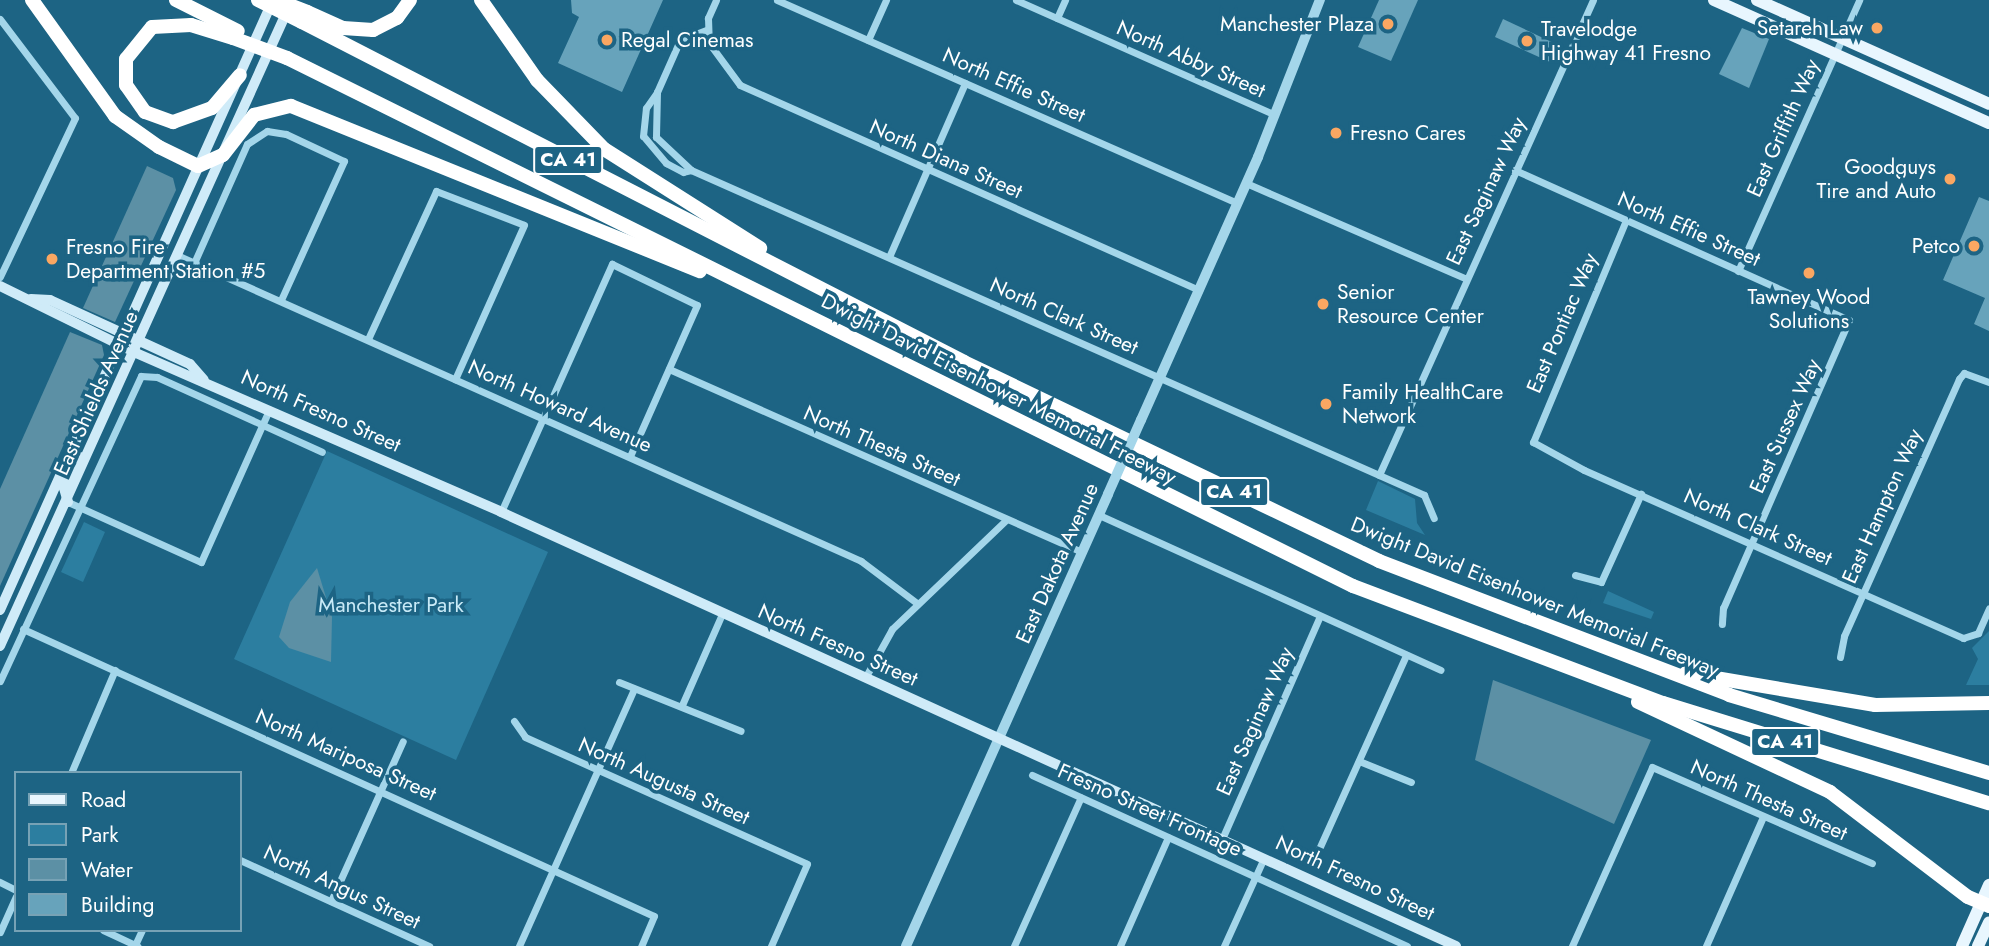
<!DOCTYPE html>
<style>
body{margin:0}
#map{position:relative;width:1989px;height:946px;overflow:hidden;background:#1d6484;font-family:Jost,sans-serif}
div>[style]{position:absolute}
.green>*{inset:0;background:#2c7ea0}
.water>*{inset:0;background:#5c90a5}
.building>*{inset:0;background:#67a3bb}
.minor>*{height:7px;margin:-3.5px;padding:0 3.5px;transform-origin:3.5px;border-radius:3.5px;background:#a4d6ea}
.tertiary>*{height:10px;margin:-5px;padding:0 5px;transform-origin:5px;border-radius:5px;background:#a4d6ea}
.secondary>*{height:10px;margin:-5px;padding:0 5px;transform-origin:5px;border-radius:5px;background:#cfebf8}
.primary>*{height:12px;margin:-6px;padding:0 6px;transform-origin:6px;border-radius:6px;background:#e8f6fe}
.motorway>*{height:14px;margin:-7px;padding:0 7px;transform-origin:7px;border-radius:7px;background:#fff}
.tertiary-bridge>*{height:10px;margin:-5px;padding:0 5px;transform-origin:5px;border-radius:5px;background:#a4d6ea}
.motorway-bridge>*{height:14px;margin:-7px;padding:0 7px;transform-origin:7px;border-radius:7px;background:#fff}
.dots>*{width:19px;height:19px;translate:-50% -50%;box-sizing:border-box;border:4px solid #1d6484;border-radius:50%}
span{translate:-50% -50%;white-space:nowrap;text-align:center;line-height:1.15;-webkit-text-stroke:7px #1d6484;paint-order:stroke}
.shield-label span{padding:2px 5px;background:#1d6484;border:2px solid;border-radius:5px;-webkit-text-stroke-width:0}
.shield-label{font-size:19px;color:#fff;font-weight:700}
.poi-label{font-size:21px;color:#fff}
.right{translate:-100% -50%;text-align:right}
.left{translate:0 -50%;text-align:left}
.street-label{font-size:21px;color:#fff}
.park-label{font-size:21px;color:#c8eaf7}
.legend{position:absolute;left:14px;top:771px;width:228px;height:161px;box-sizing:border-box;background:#1d6484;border:2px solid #77a2b5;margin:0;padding:9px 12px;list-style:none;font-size:21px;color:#fff}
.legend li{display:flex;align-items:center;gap:14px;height:35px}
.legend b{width:35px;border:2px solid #77a2b5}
</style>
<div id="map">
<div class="green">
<div style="clip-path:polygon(327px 451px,548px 552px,456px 760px,234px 659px)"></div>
<div style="clip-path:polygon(1378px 481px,1415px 499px,1417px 523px,1425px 535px,1366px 510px)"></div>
<div style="clip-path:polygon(84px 522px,105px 532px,83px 582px,61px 572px)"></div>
<div style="clip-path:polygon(1608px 591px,1654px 612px,1651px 619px,1603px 603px)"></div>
<div style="clip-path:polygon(1989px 631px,1989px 685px,1966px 685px,1978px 659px,1972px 648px)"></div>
</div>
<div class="water">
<div style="clip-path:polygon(147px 166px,173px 178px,176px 190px,115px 322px,83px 308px)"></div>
<div style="clip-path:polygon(70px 332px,102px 345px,104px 355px,0 586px,0 489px)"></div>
<div style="clip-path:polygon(317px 568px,332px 617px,331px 662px,289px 648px,279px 637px,290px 602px)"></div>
<div style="clip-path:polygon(1493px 680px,1651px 740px,1614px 824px,1475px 760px)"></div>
</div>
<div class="building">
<div style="clip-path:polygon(571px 0,663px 0,622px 92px,558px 63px,579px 17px,572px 13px)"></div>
<div style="clip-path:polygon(1379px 0,1418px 0,1391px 61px,1358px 47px)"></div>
<div style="clip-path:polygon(1503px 19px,1558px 45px,1550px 62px,1495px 37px)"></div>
<div style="clip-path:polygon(1742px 28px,1769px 39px,1749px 88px,1719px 74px)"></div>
<div style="clip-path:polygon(1979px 197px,1989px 201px,1989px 331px,1974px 324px,1985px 298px,1943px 280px)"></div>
</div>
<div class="minor">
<div style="left:716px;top:0;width:20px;rotate:114deg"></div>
<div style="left:708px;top:18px;width:25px;rotate:88deg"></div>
<div style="left:709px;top:43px;width:52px;rotate:53.6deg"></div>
<div style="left:740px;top:85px;width:503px;rotate:24.07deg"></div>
<div style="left:777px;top:0;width:503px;rotate:23.81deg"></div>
<div style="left:1016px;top:0;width:283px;rotate:23.9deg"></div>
<div style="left:1057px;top:18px;width:20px;rotate:-66deg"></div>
<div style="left:0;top:19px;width:124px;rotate:52.9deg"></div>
<div style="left:75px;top:118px;width:176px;rotate:115.3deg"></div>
<div style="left:868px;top:40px;width:44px;rotate:-65.8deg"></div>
<div style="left:657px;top:92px;width:45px;rotate:91.3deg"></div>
<div style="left:656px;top:137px;width:48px;rotate:43.3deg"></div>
<div style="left:691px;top:170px;width:8px;rotate:166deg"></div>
<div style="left:683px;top:172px;width:19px;rotate:-152deg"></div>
<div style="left:666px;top:163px;width:35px;rotate:-130deg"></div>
<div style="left:643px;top:136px;width:28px;rotate:-84deg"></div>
<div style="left:646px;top:108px;width:19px;rotate:-55deg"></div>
<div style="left:657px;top:92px;width:57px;rotate:-66.1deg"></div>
<div style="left:680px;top:40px;width:28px;rotate:-21deg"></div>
<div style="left:691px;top:170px;width:802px;rotate:23.91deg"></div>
<div style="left:1424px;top:495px;width:25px;rotate:67deg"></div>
<div style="left:1515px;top:170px;width:366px;rotate:24.2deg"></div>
<div style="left:1849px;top:320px;width:314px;rotate:113.6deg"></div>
<div style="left:1723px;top:608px;width:16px;rotate:94deg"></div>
<div style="left:1246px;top:183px;width:238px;rotate:23.5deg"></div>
<div style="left:1626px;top:220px;width:241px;rotate:112.7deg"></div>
<div style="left:1533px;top:442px;width:58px;rotate:28.8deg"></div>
<div style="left:1584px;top:470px;width:415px;rotate:23.9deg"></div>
<div style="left:1963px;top:638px;width:16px;rotate:-18deg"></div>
<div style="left:1978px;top:633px;width:27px;rotate:-66deg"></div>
<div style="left:179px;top:256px;width:747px;rotate:24.09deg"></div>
<div style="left:861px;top:561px;width:71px;rotate:37deg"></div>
<div style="left:889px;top:257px;width:190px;rotate:-66.4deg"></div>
<div style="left:194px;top:263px;width:130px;rotate:-66deg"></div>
<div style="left:247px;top:144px;width:24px;rotate:-33deg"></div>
<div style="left:267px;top:131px;width:19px;rotate:9deg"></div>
<div style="left:286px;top:134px;width:64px;rotate:25deg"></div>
<div style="left:344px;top:161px;width:153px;rotate:114.4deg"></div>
<div style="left:1738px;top:271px;width:297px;rotate:-65.9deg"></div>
<div style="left:368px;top:339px;width:163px;rotate:-65.3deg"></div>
<div style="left:436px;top:191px;width:94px;rotate:21.1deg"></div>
<div style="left:524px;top:225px;width:169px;rotate:114.1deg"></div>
<div style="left:669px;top:369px;width:452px;rotate:23.9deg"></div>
<div style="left:1379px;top:475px;width:521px;rotate:-65.75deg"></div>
<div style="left:68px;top:502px;width:146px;rotate:24.3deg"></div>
<div style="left:201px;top:562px;width:167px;rotate:-65.9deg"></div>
<div style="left:501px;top:512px;width:272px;rotate:-65.9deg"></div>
<div style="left:612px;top:264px;width:94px;rotate:25.8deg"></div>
<div style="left:697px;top:305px;width:165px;rotate:113.9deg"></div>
<div style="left:1099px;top:515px;width:375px;rotate:24.4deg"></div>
<div style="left:1575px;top:575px;width:27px;rotate:15deg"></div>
<div style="left:1601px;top:582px;width:97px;rotate:-65.6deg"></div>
<div style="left:23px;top:629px;width:693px;rotate:24.46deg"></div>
<div style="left:654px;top:916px;width:33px;rotate:113deg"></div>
<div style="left:1840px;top:657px;width:21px;rotate:-79deg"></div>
<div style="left:1844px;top:636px;width:282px;rotate:-65.9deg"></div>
<div style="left:1959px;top:379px;width:8px;rotate:-50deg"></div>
<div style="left:1964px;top:373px;width:27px;rotate:20deg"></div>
<div style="left:865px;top:678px;width:56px;rotate:-61.1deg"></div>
<div style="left:892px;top:629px;width:158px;rotate:-43.7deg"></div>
<div style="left:0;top:681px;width:336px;rotate:-65.2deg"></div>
<div style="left:141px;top:376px;width:16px;rotate:4deg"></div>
<div style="left:157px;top:377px;width:181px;rotate:24.4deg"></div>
<div style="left:619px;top:682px;width:131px;rotate:21.9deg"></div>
<div style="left:682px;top:705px;width:99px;rotate:-66.3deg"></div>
<div style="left:514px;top:721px;width:19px;rotate:55deg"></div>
<div style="left:525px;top:737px;width:309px;rotate:24.2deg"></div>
<div style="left:807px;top:864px;width:90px;rotate:113.7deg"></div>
<div style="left:1359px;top:761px;width:56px;rotate:22deg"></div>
<div style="left:71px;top:773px;width:112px;rotate:-66.9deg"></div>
<div style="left:1032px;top:775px;width:412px;rotate:24.5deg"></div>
<div style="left:1222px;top:839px;width:241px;rotate:-66.3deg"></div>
<div style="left:240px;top:860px;width:208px;rotate:24.5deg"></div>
<div style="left:1314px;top:860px;width:225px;rotate:-65.8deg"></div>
<div style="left:0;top:882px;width:18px;rotate:27deg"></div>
<div style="left:331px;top:901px;width:175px;rotate:-65.8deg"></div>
<div style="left:103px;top:930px;width:38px;rotate:25deg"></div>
<div style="left:0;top:932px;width:39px;rotate:-66deg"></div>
<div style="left:135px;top:945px;width:17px;rotate:-65deg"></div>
<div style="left:519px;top:946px;width:282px;rotate:-65.9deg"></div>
<div style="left:1014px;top:946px;width:163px;rotate:-65.8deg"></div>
<div style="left:1120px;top:946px;width:119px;rotate:-66.2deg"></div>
<div style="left:1224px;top:946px;width:97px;rotate:-65.6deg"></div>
<div style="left:1572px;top:946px;width:196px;rotate:-65.9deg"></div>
<div style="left:1652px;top:767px;width:240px;rotate:23.6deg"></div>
<div style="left:1706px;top:946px;width:141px;rotate:-66.2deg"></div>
</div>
<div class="tertiary">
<div style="left:1141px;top:420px;width:288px;rotate:-66deg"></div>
<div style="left:1258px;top:157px;width:169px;rotate:-68.5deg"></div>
<div style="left:906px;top:946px;width:495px;rotate:-65.9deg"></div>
</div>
<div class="secondary">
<div style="left:0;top:286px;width:152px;rotate:26.2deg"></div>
<div style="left:136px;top:353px;width:398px;rotate:23.5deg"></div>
<div style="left:501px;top:512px;width:1049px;rotate:24.44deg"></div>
<div style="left:31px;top:299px;width:19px;rotate:3deg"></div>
<div style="left:50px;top:300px;width:154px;rotate:24.6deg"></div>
<div style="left:190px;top:364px;width:21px;rotate:49deg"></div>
<div style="left:68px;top:502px;width:15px;rotate:-106deg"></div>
<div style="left:64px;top:488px;width:35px;rotate:-66deg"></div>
<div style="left:0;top:610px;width:668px;rotate:-65.89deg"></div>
<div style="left:0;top:646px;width:699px;rotate:-65.67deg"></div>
</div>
<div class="primary">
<div style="left:1714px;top:0;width:301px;rotate:24.1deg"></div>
<div style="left:1757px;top:0;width:254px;rotate:24.1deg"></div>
<div style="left:1962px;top:946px;width:67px;rotate:-66.1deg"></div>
<div style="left:1978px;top:946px;width:26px;rotate:-65deg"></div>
</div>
<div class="motorway">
<div style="left:32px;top:0;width:143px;rotate:54.4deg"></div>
<div style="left:115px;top:116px;width:54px;rotate:35.2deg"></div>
<div style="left:159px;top:147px;width:43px;rotate:26deg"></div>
<div style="left:198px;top:166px;width:27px;rotate:-24deg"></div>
<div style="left:223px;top:155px;width:51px;rotate:-52.2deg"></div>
<div style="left:254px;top:115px;width:38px;rotate:-14deg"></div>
<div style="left:291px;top:106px;width:441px;rotate:22deg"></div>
<div style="left:176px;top:0;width:69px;rotate:26.6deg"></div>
<div style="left:481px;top:0;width:98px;rotate:55deg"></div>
<div style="left:537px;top:80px;width:96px;rotate:45.8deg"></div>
<div style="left:604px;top:149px;width:185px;rotate:32.4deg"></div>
<div style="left:307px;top:12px;width:39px;rotate:24deg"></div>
<div style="left:343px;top:28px;width:30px;rotate:4deg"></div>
<div style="left:373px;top:30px;width:27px;rotate:-27deg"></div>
<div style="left:397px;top:18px;width:22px;rotate:-54deg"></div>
<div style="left:302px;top:22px;width:744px;rotate:27.18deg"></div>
<div style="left:964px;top:362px;width:460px;rotate:25.6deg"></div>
<div style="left:1379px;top:561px;width:375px;rotate:20.9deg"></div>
<div style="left:1729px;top:695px;width:271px;rotate:16.7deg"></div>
<div style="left:233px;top:38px;width:44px;rotate:-162.8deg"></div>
<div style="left:191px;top:25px;width:39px;rotate:177deg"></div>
<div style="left:152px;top:27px;width:41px;rotate:129.1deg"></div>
<div style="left:126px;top:59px;width:26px;rotate:90deg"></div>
<div style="left:126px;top:85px;width:33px;rotate:55deg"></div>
<div style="left:145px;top:112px;width:30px;rotate:20deg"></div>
<div style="left:173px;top:122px;width:41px;rotate:-19.7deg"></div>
<div style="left:212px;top:108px;width:43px;rotate:-49.7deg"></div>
<div style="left:287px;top:58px;width:1190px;rotate:26.35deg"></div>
<div style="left:1353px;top:586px;width:331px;rotate:20.7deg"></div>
<div style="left:1663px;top:703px;width:341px;rotate:17.1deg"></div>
<div style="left:1686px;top:673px;width:192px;rotate:9.6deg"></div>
<div style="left:1875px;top:705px;width:114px;rotate:-1deg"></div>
<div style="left:1638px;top:702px;width:212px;rotate:25.1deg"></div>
<div style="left:1830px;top:792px;width:173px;rotate:37.3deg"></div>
<div style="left:1968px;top:897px;width:23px;rotate:23deg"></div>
</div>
<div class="tertiary-bridge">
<div style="left:1108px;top:494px;width:81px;rotate:-66deg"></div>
</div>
<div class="motorway-bridge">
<div style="left:258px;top:0;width:49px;rotate:26.6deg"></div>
<div style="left:279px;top:1px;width:30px;rotate:21deg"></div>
<div style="left:233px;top:38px;width:58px;rotate:20.3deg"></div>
</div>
<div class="dots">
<div style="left:1388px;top:24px;background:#faa762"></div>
<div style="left:1877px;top:28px;background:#faa762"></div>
<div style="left:607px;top:40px;background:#faa762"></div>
<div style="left:1527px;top:41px;background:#faa762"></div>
<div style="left:1336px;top:133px;background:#faa762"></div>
<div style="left:1950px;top:179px;background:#faa762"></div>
<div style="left:1974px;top:246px;background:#faa762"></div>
<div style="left:52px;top:259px;background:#faa762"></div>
<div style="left:1809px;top:273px;background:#faa762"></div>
<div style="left:1323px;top:304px;background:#faa762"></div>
<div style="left:1326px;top:404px;background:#faa762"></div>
</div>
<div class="shield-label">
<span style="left:568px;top:160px">CA 41</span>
<span style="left:1234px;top:492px">CA 41</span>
<span style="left:1785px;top:742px">CA 41</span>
</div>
<div class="poi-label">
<span class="right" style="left:1374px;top:24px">Manchester Plaza</span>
<span class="right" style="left:1863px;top:28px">Setareh Law</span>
<span class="left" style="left:1541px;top:41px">Travelodge<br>Highway 41 Fresno</span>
<span class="left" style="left:621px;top:40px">Regal Cinemas</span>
<span class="left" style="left:1350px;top:133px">Fresno Cares</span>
<span class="right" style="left:1936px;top:179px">Goodguys<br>Tire and Auto</span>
<span class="right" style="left:1960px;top:246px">Petco</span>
<span class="left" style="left:66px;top:259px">Fresno Fire<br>Department Station #5</span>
<span class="left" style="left:1337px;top:304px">Senior<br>Resource Center</span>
<span style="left:1809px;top:309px">Tawney Wood<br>Solutions</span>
<span class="left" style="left:1342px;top:404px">Family HealthCare<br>Network</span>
</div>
<div class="street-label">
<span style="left:1191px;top:59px;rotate:24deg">North Abby Street</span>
<span style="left:1014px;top:85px;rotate:24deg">North Effie Street</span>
<span style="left:1783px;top:128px;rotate:-66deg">East Griffith Way</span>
<span style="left:946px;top:159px;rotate:24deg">North Diana Street</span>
<span style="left:1486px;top:191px;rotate:-65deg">East Saginaw Way</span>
<span style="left:1689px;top:229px;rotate:24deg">North Effie Street</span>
<span style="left:1064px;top:316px;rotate:24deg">North Clark Street</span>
<span style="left:1562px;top:323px;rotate:-67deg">East Pontiac Way</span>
<span style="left:999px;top:389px;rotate:27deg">Dwight David Eisenhower Memorial Freeway</span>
<span style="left:96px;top:393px;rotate:-66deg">East Shields Avenue</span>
<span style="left:560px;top:406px;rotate:24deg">North Howard Avenue</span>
<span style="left:321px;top:411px;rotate:24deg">North Fresno Street</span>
<span style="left:1785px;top:426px;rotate:-66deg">East Sussex Way</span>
<span style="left:882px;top:446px;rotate:24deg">North Thesta Street</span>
<span style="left:1882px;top:506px;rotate:-66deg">East Hampton Way</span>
<span style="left:1758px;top:527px;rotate:24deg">North Clark Street</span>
<span style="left:1057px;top:563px;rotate:-66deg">East Dakota Avenue</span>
<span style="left:1535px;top:597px;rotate:22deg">Dwight David Eisenhower Memorial Freeway</span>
<span style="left:838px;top:645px;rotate:24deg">North Fresno Street</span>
<span style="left:1255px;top:721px;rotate:-66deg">East Saginaw Way</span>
<span style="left:346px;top:755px;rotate:24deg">North Mariposa Street</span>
<span style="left:664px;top:781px;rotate:24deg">North Augusta Street</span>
<span style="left:1769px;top:800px;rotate:24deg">North Thesta Street</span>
<span style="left:1150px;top:810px;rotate:24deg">Fresno Street Frontage</span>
<span style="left:1355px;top:878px;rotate:25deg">North Fresno Street</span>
<span style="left:342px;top:887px;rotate:25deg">North Angus Street</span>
</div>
<div class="park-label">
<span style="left:391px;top:605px">Manchester Park</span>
</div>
<ul class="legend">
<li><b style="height:9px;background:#e8f6fe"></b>Road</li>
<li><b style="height:19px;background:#2c7ea0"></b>Park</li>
<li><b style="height:19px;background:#5c90a5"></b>Water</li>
<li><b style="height:19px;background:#67a3bb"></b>Building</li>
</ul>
</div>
